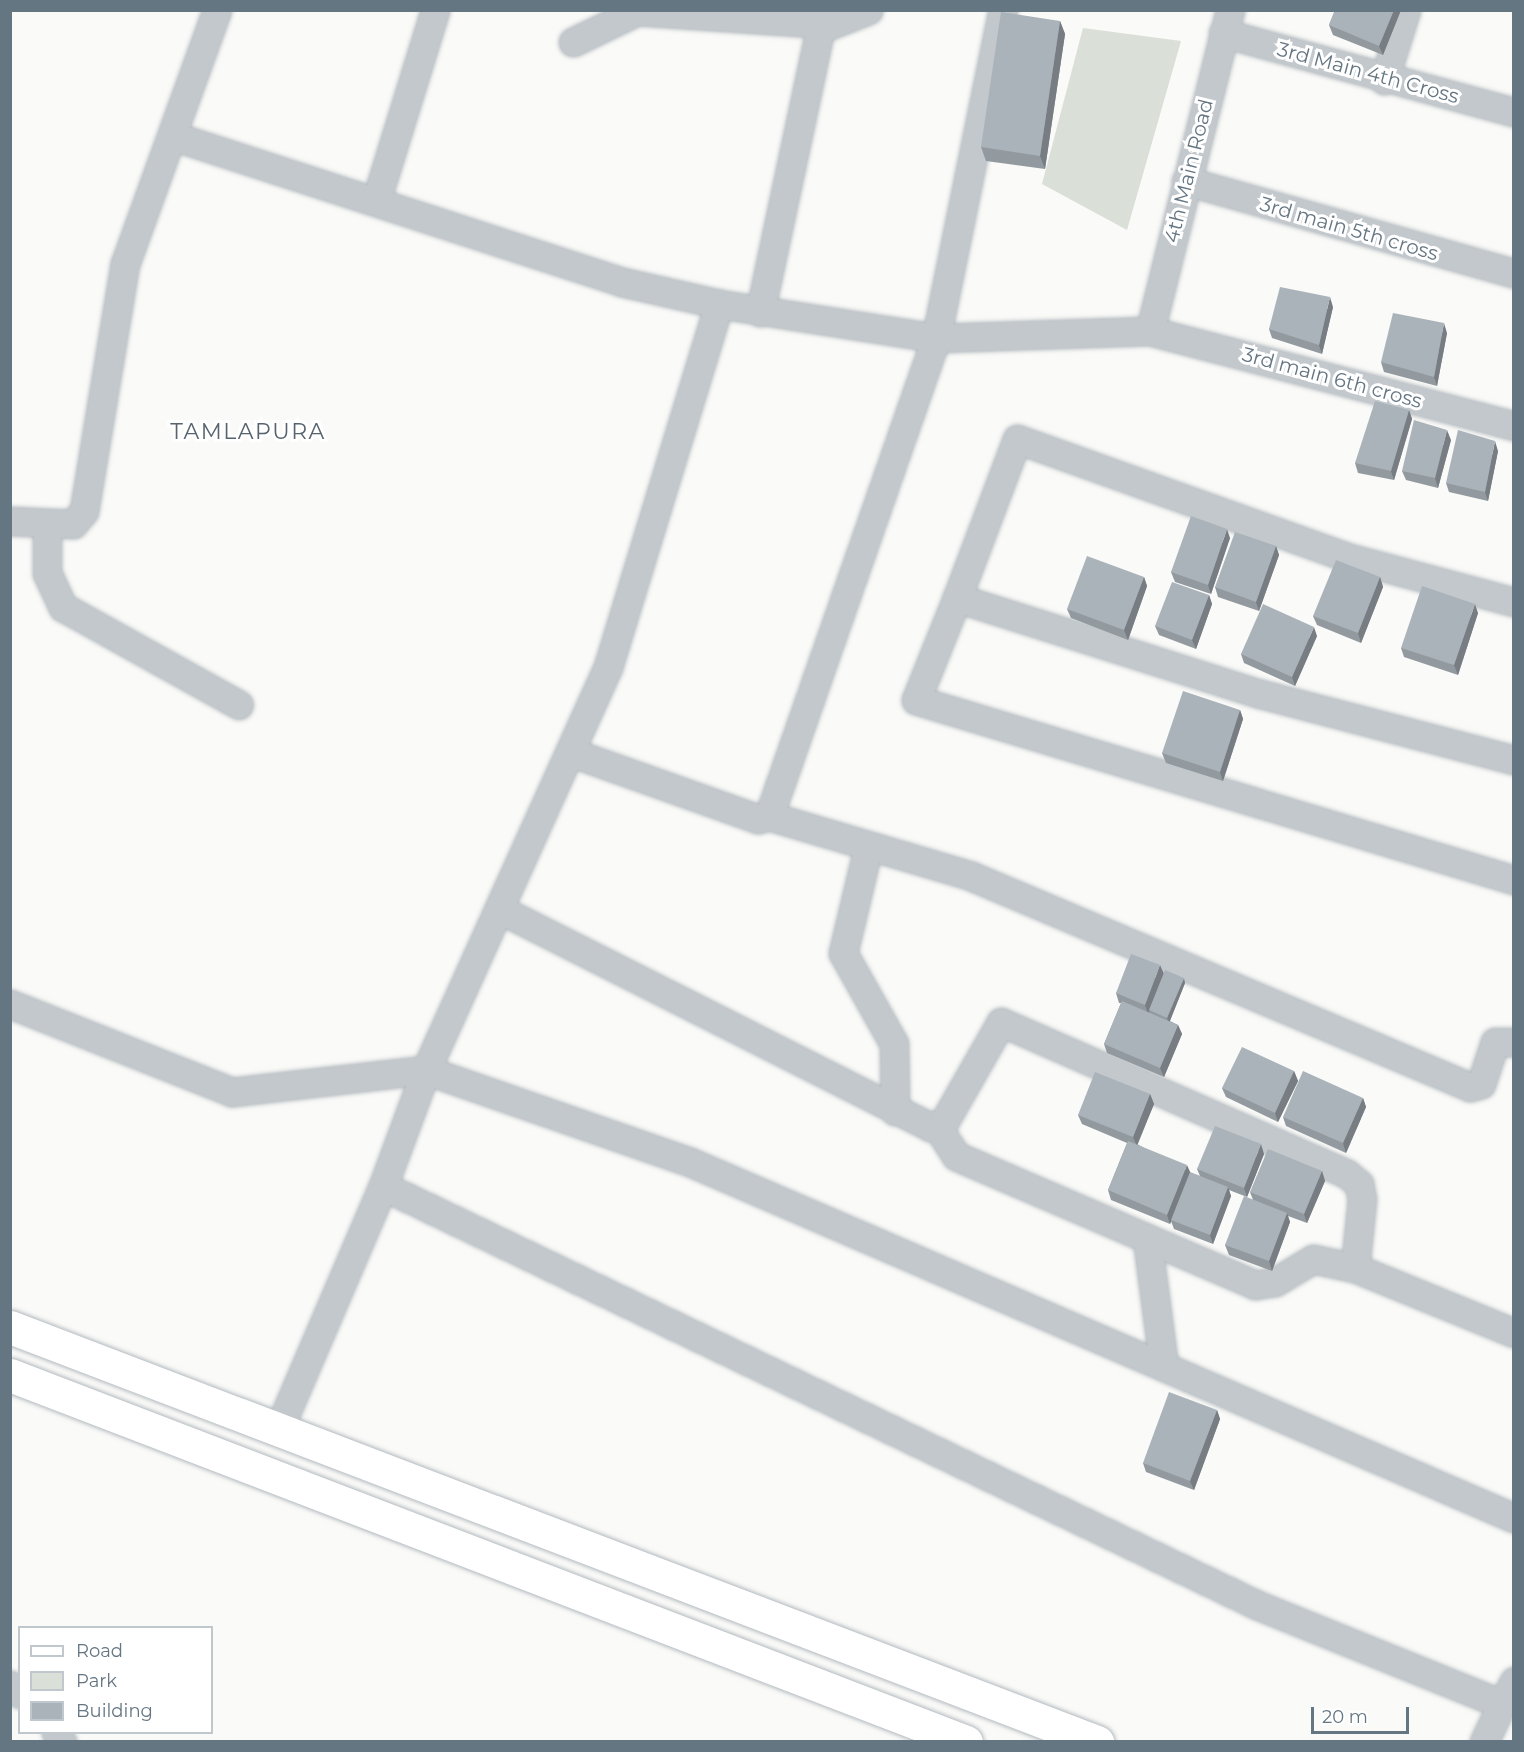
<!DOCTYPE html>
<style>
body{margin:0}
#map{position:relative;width:1524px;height:1752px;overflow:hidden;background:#fafaf8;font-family:Montserrat,sans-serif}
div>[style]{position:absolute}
.green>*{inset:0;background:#dadfd7}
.roads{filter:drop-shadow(0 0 2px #b3babf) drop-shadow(0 0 2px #b3babf)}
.street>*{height:27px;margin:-13.5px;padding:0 13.5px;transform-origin:13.5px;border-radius:13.5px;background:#c3c8cc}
.secondary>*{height:33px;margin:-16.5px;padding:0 16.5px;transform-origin:16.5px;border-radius:16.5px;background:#fff}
.wall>*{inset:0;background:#929a9f}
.shaded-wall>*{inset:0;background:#777d82}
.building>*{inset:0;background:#aab3b9}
span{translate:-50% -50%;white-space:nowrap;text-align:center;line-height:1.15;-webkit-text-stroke:6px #fff;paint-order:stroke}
.street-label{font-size:20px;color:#657683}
.quarter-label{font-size:22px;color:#57646e;letter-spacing:1.5px}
.frame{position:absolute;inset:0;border:12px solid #657683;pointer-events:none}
.legend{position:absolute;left:18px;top:1626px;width:195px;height:108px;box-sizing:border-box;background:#fff;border:2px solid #c1c8cd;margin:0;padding:8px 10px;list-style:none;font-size:18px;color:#657683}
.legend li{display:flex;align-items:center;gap:12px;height:30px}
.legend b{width:30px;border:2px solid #c1c8cd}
.scale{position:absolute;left:1311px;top:1707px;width:98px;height:27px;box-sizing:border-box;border:3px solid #657683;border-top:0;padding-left:8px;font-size:18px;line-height:21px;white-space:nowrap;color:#657683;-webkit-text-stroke:4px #fff;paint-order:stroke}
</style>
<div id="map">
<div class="green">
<div style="clip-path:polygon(1083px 28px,1181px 41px,1127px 230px,1042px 184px)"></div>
</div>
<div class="roads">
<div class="street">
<div style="left:1223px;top:33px;width:302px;rotate:15.2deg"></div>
<div style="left:573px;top:42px;width:71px;rotate:-25.8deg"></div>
<div style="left:637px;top:11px;width:189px;rotate:3.9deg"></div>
<div style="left:1384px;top:80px;width:73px;rotate:-72.6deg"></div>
<div style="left:173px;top:136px;width:472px;rotate:18deg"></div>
<div style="left:622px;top:282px;width:99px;rotate:12.8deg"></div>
<div style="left:719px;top:304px;width:220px;rotate:8.9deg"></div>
<div style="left:936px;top:338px;width:214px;rotate:-1.9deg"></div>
<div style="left:1150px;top:331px;width:376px;rotate:14.6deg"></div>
<div style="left:1186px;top:181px;width:341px;rotate:15.7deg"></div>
<div style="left:376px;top:201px;width:200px;rotate:-72.8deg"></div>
<div style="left:760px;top:312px;width:289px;rotate:-78deg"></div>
<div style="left:820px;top:29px;width:52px;rotate:-21.6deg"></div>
<div style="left:1150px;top:331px;width:331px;rotate:-76deg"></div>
<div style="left:10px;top:521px;width:63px;rotate:2.7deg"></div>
<div style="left:73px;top:524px;width:17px;rotate:-50deg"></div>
<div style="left:84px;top:511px;width:250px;rotate:-80.6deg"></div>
<div style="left:125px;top:264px;width:270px;rotate:-70.1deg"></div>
<div style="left:47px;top:525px;width:48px;rotate:90deg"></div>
<div style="left:47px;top:573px;width:38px;rotate:65deg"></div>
<div style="left:63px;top:607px;width:201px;rotate:29.1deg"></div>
<div style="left:957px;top:598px;width:170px;rotate:-69.3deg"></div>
<div style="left:1017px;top:439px;width:350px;rotate:19.7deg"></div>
<div style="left:1346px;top:557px;width:174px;rotate:15deg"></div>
<div style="left:570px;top:752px;width:200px;rotate:19.6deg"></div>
<div style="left:758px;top:819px;width:11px;rotate:-15deg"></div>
<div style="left:769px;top:816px;width:506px;rotate:-70.74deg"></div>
<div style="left:936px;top:338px;width:335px;rotate:-78.5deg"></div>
<div style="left:1514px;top:760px;width:262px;rotate:-165.4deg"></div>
<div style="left:1260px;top:694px;width:318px;rotate:-162.4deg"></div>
<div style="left:957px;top:598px;width:110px;rotate:111.9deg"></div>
<div style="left:916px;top:700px;width:625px;rotate:16.75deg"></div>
<div style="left:769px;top:816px;width:211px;rotate:16.5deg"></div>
<div style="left:971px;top:876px;width:542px;rotate:22.92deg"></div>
<div style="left:1470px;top:1087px;width:11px;rotate:-15deg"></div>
<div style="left:1481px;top:1084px;width:44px;rotate:-71.6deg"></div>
<div style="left:1495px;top:1042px;width:19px"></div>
<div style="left:868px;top:848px;width:108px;rotate:103.4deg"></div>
<div style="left:843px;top:953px;width:104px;rotate:60.7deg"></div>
<div style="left:894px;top:1044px;width:67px;rotate:89.1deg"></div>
<div style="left:499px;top:909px;width:483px;rotate:26.8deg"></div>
<div style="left:930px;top:1127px;width:15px;rotate:-20deg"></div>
<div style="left:944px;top:1122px;width:115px;rotate:-60.3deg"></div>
<div style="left:1001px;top:1022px;width:378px;rotate:23.7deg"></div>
<div style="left:1347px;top:1174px;width:16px;rotate:40deg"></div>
<div style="left:1359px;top:1184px;width:15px;rotate:79deg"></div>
<div style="left:1362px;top:1199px;width:69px;rotate:95.8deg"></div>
<div style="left:1355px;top:1268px;width:172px;rotate:22.2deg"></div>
<div style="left:10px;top:1004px;width:239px;rotate:21.6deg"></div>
<div style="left:232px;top:1092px;width:195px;rotate:-6.5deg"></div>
<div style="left:426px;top:1070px;width:442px;rotate:-65.7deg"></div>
<div style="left:608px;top:667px;width:380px;rotate:-73deg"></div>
<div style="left:938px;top:1128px;width:33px;rotate:57deg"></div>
<div style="left:956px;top:1156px;width:326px;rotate:23.3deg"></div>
<div style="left:1255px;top:1285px;width:20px;rotate:-9deg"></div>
<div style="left:1275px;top:1282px;width:44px;rotate:-31.2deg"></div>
<div style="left:1313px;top:1259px;width:43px;rotate:12.1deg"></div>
<div style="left:1147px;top:1238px;width:130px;rotate:82.5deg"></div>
<div style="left:278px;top:1431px;width:267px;rotate:-66.8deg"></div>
<div style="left:1514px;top:1518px;width:898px;rotate:-156.63deg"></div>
<div style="left:690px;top:1162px;width:280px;rotate:-160.8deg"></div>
<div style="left:426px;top:1070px;width:124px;rotate:110.3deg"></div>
<div style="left:383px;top:1186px;width:969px;rotate:25.61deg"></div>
<div style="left:1257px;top:1605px;width:264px;rotate:22deg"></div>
<div style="left:1502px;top:1704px;width:26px;rotate:-62deg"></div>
<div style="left:10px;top:1685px;width:13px;rotate:42deg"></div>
<div style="left:56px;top:1732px;width:12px;rotate:59deg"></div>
<div style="left:1484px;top:1742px;width:42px;rotate:-64.7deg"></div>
</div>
<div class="secondary">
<div style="left:10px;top:1327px;width:1164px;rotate:20.9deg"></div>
<div style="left:10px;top:1375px;width:1024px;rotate:21deg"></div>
</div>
</div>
<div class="wall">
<div style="clip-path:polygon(1335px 10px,1401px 10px,1383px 55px,1333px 35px,1329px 25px)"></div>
<div style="clip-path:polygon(1060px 21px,1065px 34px,1045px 169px,986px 161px,981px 147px)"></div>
<div style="clip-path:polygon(1333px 307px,1322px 354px,1272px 338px,1269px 329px)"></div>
<div style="clip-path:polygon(1447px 333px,1437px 386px,1384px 372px,1381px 362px)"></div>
<div style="clip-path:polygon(1409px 410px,1412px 419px,1394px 480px,1358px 473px,1355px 463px)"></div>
<div style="clip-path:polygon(1451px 440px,1438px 488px,1406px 480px,1402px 471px)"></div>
<div style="clip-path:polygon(1498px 451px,1488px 501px,1449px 492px,1446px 483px)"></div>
<div style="clip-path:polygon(1230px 538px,1211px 594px,1175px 582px,1171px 572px)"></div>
<div style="clip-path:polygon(1276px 546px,1279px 555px,1259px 611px,1218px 597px,1215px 587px)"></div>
<div style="clip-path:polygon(1144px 577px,1147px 586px,1128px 640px,1071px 618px,1067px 609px)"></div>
<div style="clip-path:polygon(1380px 577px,1383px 587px,1361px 643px,1317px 625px,1313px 616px)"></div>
<div style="clip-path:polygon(1209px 595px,1212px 604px,1196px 649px,1159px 635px,1155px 626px)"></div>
<div style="clip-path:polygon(1478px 613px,1458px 675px,1404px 657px,1401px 648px)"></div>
<div style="clip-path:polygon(1317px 636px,1295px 686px,1244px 663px,1241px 654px)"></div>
<div style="clip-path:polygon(1240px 710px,1243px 719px,1223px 781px,1166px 763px,1162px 753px)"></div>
<div style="clip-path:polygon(1164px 974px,1185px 983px,1170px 1021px,1178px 1025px,1182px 1034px,1164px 1077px,1107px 1053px,1104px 1044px,1121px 1003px,1119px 1003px,1116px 993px)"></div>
<div style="clip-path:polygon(1294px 1071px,1298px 1081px,1278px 1122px,1226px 1097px,1222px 1088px)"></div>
<div style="clip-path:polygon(1150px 1094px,1154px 1104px,1137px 1144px,1190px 1173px,1200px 1176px,1197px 1169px,1264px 1154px,1247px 1197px,1229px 1190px,1231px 1196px,1213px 1244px,1174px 1229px,1171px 1221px,1170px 1224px,1111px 1200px,1108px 1190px,1127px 1143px,1082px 1124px,1078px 1115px)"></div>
<div style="clip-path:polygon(1363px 1098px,1366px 1107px,1346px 1153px,1286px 1126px,1283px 1117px)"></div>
<div style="clip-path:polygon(1322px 1171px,1325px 1181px,1307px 1223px,1288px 1216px,1290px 1222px,1272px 1271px,1229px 1255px,1225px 1245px,1253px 1200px,1250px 1192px)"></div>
<div style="clip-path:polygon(1217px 1410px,1220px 1419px,1194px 1490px,1146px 1472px,1143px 1463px)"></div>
</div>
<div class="shaded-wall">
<div style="clip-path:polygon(1394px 10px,1401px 10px,1383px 55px,1379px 46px)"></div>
<div style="clip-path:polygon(1060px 21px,1065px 34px,1045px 169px,1040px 156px)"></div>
<div style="clip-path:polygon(1330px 297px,1333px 307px,1322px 354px,1319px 345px)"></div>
<div style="clip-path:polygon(1444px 323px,1447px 333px,1437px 386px,1434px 377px)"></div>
<div style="clip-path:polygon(1409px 410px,1412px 419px,1394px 480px,1391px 471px)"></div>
<div style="clip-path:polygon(1447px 430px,1451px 440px,1438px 488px,1435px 478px)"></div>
<div style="clip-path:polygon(1495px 441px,1498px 451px,1488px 501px,1485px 492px)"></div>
<div style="clip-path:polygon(1227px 529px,1230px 538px,1211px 594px,1208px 585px)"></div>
<div style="clip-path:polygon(1276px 546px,1279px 555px,1259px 611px,1256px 602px)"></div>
<div style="clip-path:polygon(1144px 577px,1147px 586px,1128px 640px,1124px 630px)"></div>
<div style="clip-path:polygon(1380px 577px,1383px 587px,1361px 643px,1358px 633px)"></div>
<div style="clip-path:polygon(1209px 595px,1212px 604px,1196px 649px,1192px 640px)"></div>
<div style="clip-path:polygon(1475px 604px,1478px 613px,1458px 675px,1454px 665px)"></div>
<div style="clip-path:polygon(1314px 627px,1317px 636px,1295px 686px,1292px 677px)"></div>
<div style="clip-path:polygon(1240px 710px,1243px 719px,1223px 781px,1220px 772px)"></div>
<div style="clip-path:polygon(1160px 965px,1164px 974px,1148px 1014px,1145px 1005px)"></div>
<div style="clip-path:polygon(1184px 978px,1185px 983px,1169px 1023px,1167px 1018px)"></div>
<div style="clip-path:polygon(1178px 1025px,1182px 1034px,1164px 1077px,1160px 1068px)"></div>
<div style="clip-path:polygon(1294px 1071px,1298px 1081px,1278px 1122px,1275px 1113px)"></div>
<div style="clip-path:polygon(1150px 1094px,1154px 1104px,1137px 1146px,1133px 1137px)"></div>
<div style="clip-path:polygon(1363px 1098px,1366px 1107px,1346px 1153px,1343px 1143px)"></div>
<div style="clip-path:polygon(1261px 1144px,1264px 1154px,1247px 1197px,1244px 1188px)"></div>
<div style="clip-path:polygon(1187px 1165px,1191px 1174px,1170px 1224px,1167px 1215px)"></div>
<div style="clip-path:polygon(1322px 1171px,1325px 1181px,1307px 1223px,1304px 1214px)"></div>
<div style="clip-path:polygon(1228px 1187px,1231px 1196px,1213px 1244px,1210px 1235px)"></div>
<div style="clip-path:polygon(1287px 1213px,1290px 1222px,1272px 1271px,1269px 1261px)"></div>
<div style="clip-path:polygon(1217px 1410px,1220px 1419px,1194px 1490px,1190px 1481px)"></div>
</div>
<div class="building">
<div style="clip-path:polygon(1335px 10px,1394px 10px,1379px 46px,1329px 25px)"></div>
<div style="clip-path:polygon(1001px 12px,1060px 21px,1040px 156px,981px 147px)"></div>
<div style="clip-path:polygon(1280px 287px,1330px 297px,1319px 345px,1269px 329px)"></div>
<div style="clip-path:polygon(1393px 313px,1444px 323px,1434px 377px,1381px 362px)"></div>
<div style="clip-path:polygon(1375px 401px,1409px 410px,1391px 471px,1355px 463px)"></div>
<div style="clip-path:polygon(1414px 420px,1447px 430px,1435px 478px,1402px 471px)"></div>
<div style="clip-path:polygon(1458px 430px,1495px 441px,1485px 492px,1446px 483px)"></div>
<div style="clip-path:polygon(1191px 516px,1227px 529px,1208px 585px,1171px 572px)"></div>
<div style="clip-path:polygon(1235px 532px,1276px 546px,1256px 602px,1215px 587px)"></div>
<div style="clip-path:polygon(1087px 556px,1144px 577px,1124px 630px,1067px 609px)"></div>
<div style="clip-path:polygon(1336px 560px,1380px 577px,1358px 633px,1313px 616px)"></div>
<div style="clip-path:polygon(1172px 582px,1209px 595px,1192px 640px,1155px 626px)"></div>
<div style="clip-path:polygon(1422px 586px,1475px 604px,1454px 665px,1401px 648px)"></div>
<div style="clip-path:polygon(1263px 604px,1314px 627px,1292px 677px,1241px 654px)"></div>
<div style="clip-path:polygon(1183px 691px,1240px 710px,1220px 772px,1162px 753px)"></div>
<div style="clip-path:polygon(1131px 954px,1160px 965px,1145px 1005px,1116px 993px)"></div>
<div style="clip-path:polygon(1165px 970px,1184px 978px,1167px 1018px,1149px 1010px)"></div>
<div style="clip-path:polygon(1122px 1001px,1178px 1025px,1160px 1068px,1104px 1044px)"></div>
<div style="clip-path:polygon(1242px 1047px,1294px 1071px,1275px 1113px,1222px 1088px)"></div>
<div style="clip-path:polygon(1303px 1071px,1363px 1098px,1343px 1143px,1283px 1117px)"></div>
<div style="clip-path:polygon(1095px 1072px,1150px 1094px,1133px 1137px,1078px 1115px)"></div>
<div style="clip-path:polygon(1215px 1126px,1261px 1144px,1244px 1188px,1197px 1169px)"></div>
<div style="clip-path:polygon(1128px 1141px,1187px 1165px,1167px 1215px,1108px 1190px)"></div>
<div style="clip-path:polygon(1268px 1149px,1322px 1171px,1304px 1214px,1250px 1192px)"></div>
<div style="clip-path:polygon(1190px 1172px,1228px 1187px,1210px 1235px,1171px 1220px)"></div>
<div style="clip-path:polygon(1244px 1196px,1287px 1213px,1269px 1261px,1225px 1245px)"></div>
<div style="clip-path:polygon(1169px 1392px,1217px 1410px,1190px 1481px,1143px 1463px)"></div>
</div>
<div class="street-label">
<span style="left:1368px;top:73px;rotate:15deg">3rd Main 4th Cross</span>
<span style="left:1189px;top:171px;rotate:-76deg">4th Main Road</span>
<span style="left:1349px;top:229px;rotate:16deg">3rd main 5th cross</span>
<span style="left:1332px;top:378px;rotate:15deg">3rd main 6th cross</span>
</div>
<div class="quarter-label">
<span style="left:248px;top:432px">TAMLAPURA</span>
</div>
<div class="frame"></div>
<ul class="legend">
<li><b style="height:8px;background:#fff"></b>Road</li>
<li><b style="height:16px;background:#dadfd7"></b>Park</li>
<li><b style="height:16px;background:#aab3b9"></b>Building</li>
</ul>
<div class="scale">20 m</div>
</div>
